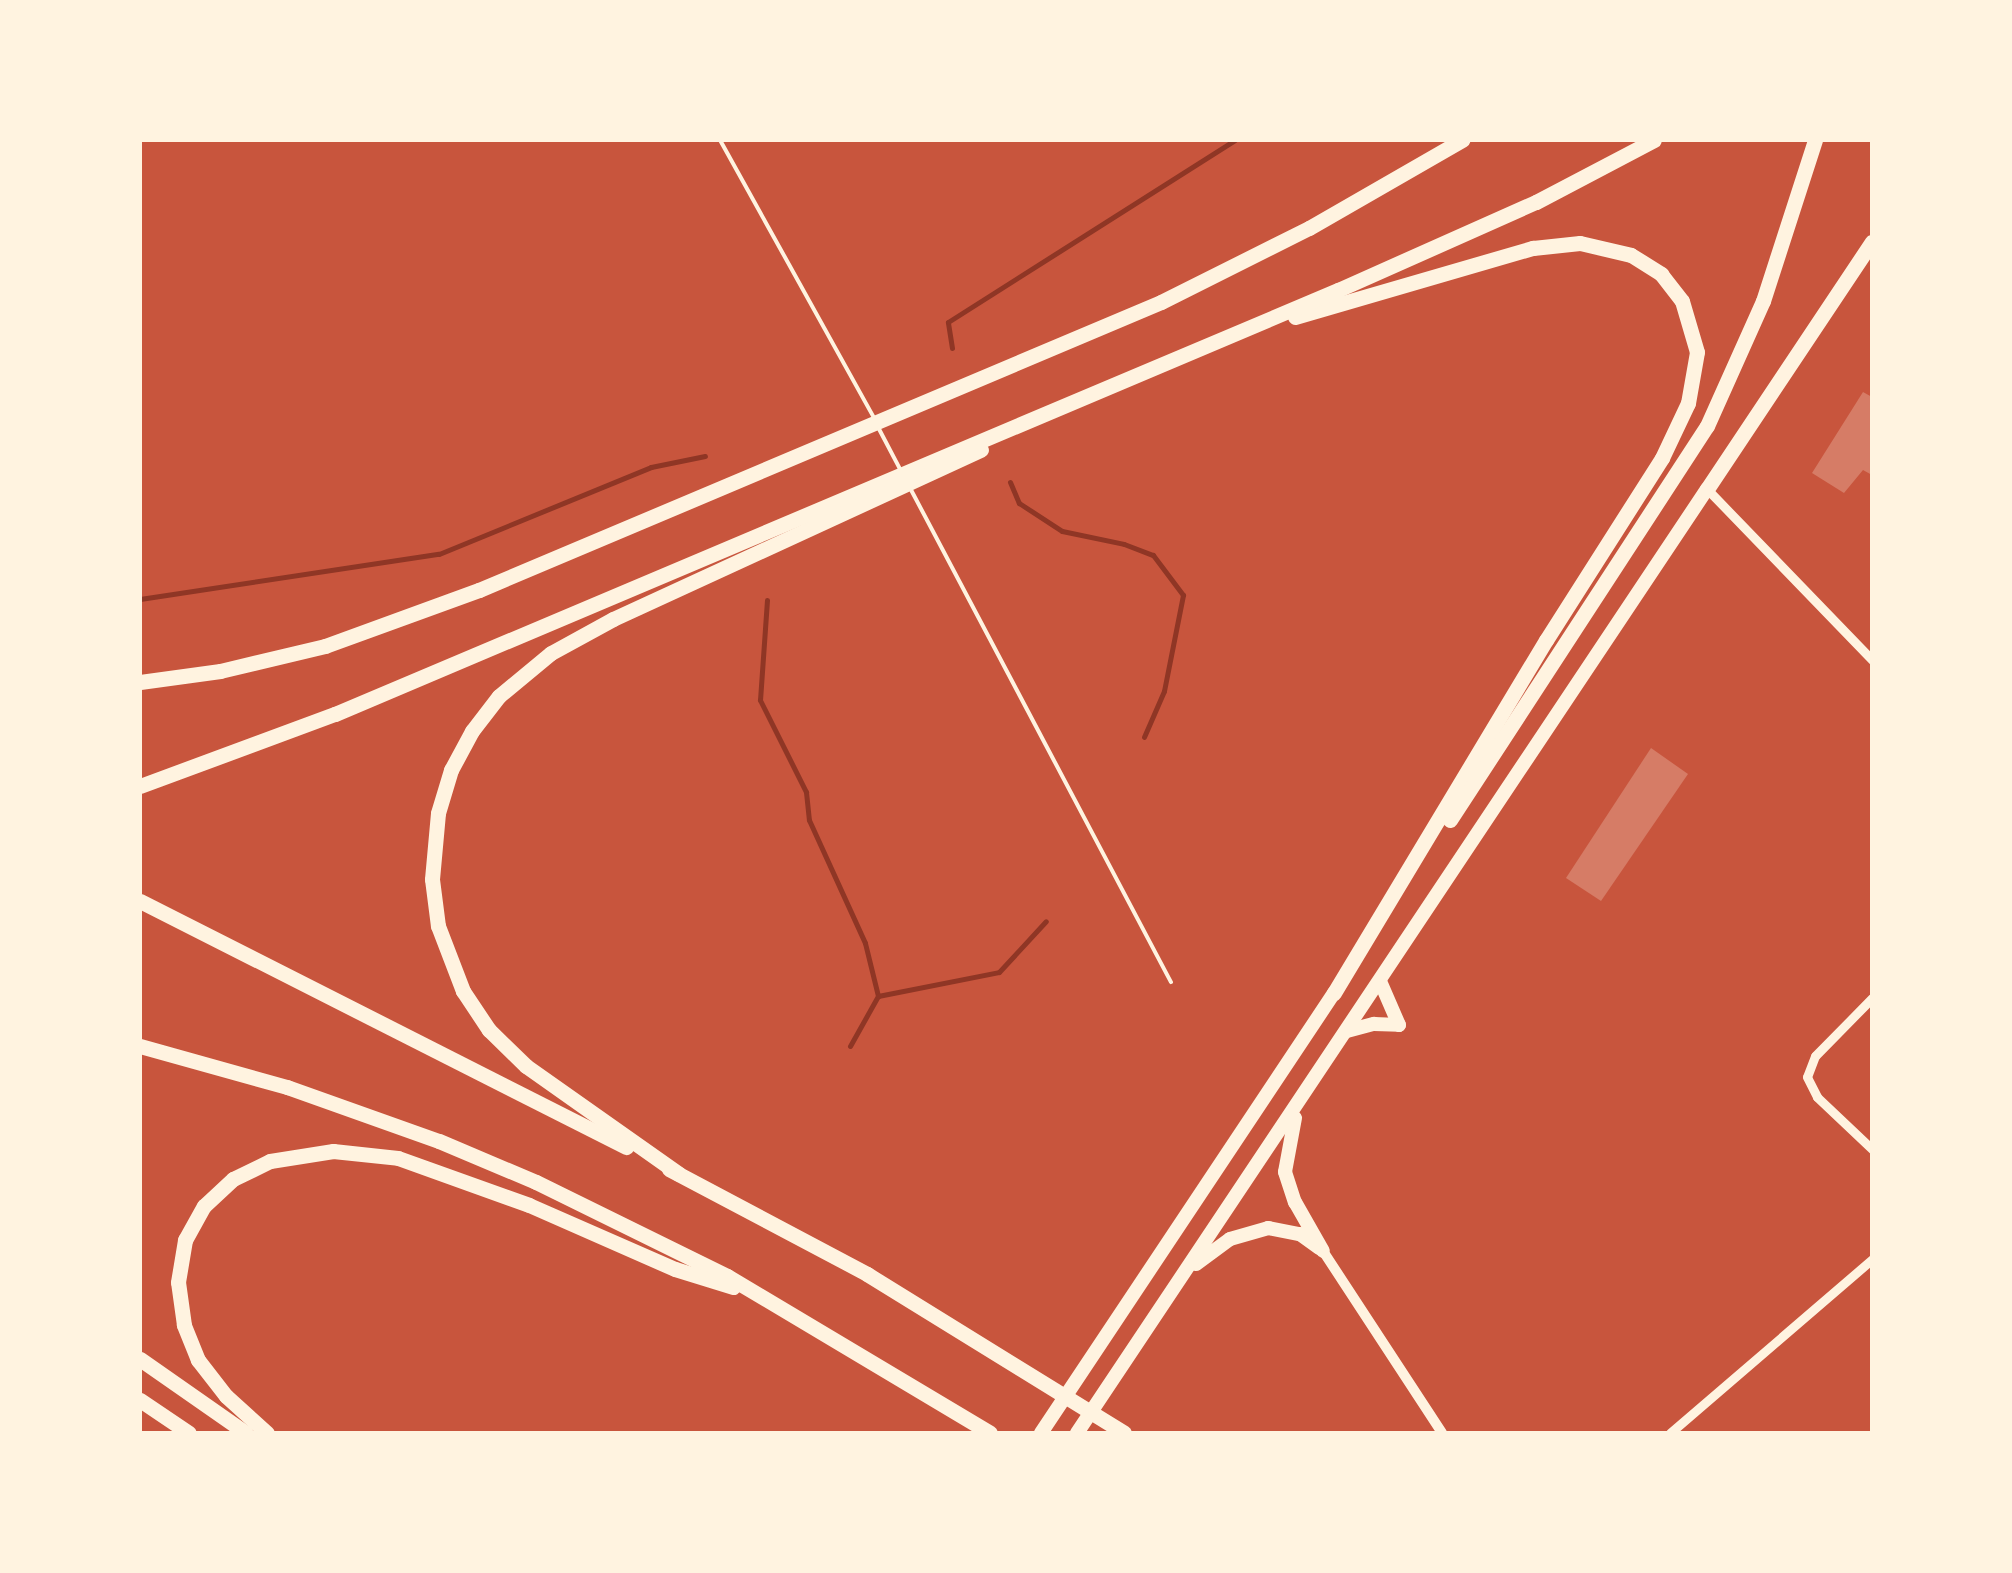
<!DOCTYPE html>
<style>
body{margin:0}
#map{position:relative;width:2012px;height:1573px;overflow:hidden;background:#c8553d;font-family:"Public Sans",sans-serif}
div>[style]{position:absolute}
.stream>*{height:5px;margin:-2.5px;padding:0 2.5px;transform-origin:2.5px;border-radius:2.5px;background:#8f3625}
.building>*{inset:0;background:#d67c66}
.service>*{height:4px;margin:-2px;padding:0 2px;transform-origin:2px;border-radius:2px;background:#fff3e0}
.minor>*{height:9px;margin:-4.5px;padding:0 4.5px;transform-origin:4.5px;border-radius:4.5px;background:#fff3e0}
.tertiary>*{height:10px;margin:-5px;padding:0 5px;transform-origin:5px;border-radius:5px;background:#fff3e0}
.trunk>*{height:14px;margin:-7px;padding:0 7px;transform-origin:7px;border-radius:7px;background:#fff3e0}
.motorway>*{height:15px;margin:-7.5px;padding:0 7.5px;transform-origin:7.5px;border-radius:7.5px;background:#fff3e0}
span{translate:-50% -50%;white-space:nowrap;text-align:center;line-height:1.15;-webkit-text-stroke:9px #fff3e0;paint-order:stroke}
.frame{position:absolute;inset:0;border:142px solid #fff3e0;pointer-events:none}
</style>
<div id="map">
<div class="stream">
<div style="left:952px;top:348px;width:26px;rotate:-99deg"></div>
<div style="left:948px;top:322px;width:340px;rotate:-32.4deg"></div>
<div style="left:1010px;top:482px;width:23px;rotate:67deg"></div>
<div style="left:1019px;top:503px;width:51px;rotate:33.1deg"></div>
<div style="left:1062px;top:531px;width:63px;rotate:11.8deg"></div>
<div style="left:1124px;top:544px;width:31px;rotate:21deg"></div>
<div style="left:1153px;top:555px;width:50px;rotate:53.1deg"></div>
<div style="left:1183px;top:595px;width:98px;rotate:101.2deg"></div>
<div style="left:1164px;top:691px;width:50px;rotate:113.5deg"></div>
<div style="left:140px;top:599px;width:302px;rotate:-8.6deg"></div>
<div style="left:439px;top:554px;width:229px;rotate:-22.3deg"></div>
<div style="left:651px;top:467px;width:55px;rotate:-11.5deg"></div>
<div style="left:767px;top:600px;width:100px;rotate:94deg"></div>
<div style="left:760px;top:700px;width:103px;rotate:63.4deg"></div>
<div style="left:806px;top:792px;width:28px;rotate:84deg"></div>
<div style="left:809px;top:820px;width:135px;rotate:65.5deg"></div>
<div style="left:865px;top:943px;width:55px;rotate:76.2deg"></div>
<div style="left:850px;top:1046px;width:57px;rotate:-60.8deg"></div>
<div style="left:878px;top:996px;width:123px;rotate:-11.2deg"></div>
<div style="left:999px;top:972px;width:69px;rotate:-47.3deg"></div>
</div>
<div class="building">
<div style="clip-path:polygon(1863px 392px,1872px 397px,1872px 475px,1863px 470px,1844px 493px,1812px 473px)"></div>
<div style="clip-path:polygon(1651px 748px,1688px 774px,1601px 901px,1566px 878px)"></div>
</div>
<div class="service">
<div style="left:720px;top:140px;width:320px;rotate:61deg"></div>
<div style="left:879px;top:429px;width:45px;rotate:62.3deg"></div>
<div style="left:909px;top:486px;width:561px;rotate:62.16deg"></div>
</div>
<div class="minor">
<div style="left:1707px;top:489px;width:238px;rotate:46deg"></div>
<div style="left:1872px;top:998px;width:81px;rotate:134.5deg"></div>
<div style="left:1815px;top:1056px;width:22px;rotate:111deg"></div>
<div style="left:1807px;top:1077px;width:22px;rotate:63deg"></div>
<div style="left:1817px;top:1097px;width:76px;rotate:43.4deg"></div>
<div style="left:1670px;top:1433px;width:267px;rotate:-40.7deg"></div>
</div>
<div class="tertiary">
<div style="left:1323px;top:1251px;width:217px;rotate:56.8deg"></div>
</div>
<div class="trunk">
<div style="left:1347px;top:1031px;width:28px;rotate:-15deg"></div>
<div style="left:1374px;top:1024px;width:25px;rotate:2deg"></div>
<div style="left:1399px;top:1025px;width:48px;rotate:-113.4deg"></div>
<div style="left:1295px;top:1118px;width:55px;rotate:100.5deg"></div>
<div style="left:1285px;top:1172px;width:32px;rotate:72deg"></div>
<div style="left:1295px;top:1202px;width:56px;rotate:60.3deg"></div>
<div style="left:1196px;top:1264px;width:42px;rotate:-36.3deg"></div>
<div style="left:1230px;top:1239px;width:40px;rotate:-16deg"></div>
<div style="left:1268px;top:1228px;width:33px;rotate:11deg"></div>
<div style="left:1300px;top:1234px;width:24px;rotate:36deg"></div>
<div style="left:1041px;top:1433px;width:529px;rotate:-56.34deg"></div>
<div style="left:1077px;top:1433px;width:1135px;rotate:-56.28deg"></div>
</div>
<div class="motorway">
<div style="left:1295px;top:317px;width:248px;rotate:-16.2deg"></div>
<div style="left:1533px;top:248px;width:47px;rotate:-6.1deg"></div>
<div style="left:1580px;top:243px;width:52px;rotate:13.2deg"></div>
<div style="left:1631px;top:255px;width:36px;rotate:32deg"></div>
<div style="left:1661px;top:274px;width:34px;rotate:52deg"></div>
<div style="left:1682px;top:301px;width:53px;rotate:73.6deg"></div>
<div style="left:1697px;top:352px;width:52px;rotate:100deg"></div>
<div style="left:1688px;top:403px;width:61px;rotate:115.3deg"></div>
<div style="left:1662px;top:458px;width:216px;rotate:122.5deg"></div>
<div style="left:1546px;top:640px;width:412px;rotate:121deg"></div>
<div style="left:1707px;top:489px;width:297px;rotate:-56.3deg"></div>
<div style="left:140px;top:682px;width:81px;rotate:-7.8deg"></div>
<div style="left:220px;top:671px;width:108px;rotate:-13.4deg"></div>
<div style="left:325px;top:646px;width:164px;rotate:-20deg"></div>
<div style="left:479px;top:590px;width:740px;rotate:-22.89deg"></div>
<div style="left:1161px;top:302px;width:165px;rotate:-26.6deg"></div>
<div style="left:1309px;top:228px;width:177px;rotate:-29.9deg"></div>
<div style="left:140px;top:786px;width:208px;rotate:-20.3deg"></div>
<div style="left:335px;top:714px;width:1089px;rotate:-22.92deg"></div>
<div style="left:1338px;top:290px;width:217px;rotate:-24deg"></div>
<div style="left:1536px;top:202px;width:133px;rotate:-27.7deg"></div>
<div style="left:1450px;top:820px;width:470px;rotate:-56.9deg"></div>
<div style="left:1707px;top:426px;width:137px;rotate:-65.9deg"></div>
<div style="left:1763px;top:301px;width:169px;rotate:-72.1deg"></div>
<div style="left:140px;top:901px;width:545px;rotate:26.85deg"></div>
<div style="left:140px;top:1046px;width:153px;rotate:15.6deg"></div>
<div style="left:287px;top:1087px;width:161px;rotate:19.6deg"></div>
<div style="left:439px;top:1141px;width:105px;rotate:22.9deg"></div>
<div style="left:536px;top:1182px;width:213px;rotate:26.2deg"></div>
<div style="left:727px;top:1276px;width:306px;rotate:30.8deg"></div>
<div style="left:669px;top:1169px;width:224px;rotate:27.9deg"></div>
<div style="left:867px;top:1274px;width:302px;rotate:31.7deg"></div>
<div style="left:679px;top:1174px;width:187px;rotate:-144.8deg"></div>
<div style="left:526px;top:1066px;width:52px;rotate:-135.8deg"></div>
<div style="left:489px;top:1030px;width:47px;rotate:-123.7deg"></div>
<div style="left:463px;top:991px;width:70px;rotate:-111deg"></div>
<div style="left:438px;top:926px;width:47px;rotate:-97.3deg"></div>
<div style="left:432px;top:879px;width:66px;rotate:-84.8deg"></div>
<div style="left:438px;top:813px;width:45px;rotate:-73.2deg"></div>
<div style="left:451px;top:770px;width:44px;rotate:-61.7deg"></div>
<div style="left:472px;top:731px;width:44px;rotate:-52.4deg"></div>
<div style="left:499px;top:696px;width:67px;rotate:-39.6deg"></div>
<div style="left:551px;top:653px;width:71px;rotate:-28.7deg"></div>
<div style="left:613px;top:619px;width:405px;rotate:-24.7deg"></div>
<div style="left:140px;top:1359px;width:129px;rotate:34.9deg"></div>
<div style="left:140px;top:1400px;width:59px;rotate:34deg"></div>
<div style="left:267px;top:1433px;width:55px;rotate:-137.9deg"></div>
<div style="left:226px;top:1396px;width:46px;rotate:-127.9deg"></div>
<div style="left:198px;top:1360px;width:38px;rotate:-112deg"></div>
<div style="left:184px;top:1325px;width:43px;rotate:-97.9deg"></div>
<div style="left:178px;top:1282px;width:43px;rotate:-80.5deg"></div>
<div style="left:185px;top:1240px;width:39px;rotate:-61deg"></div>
<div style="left:204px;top:1206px;width:40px;rotate:-43deg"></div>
<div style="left:233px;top:1179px;width:41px;rotate:-25.9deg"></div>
<div style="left:270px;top:1161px;width:64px;rotate:-9deg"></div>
<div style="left:333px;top:1151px;width:65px;rotate:6.1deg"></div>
<div style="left:398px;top:1158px;width:139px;rotate:19.7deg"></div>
<div style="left:529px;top:1205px;width:159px;rotate:23.7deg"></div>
<div style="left:675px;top:1269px;width:61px;rotate:17.2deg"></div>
</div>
<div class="frame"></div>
</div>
